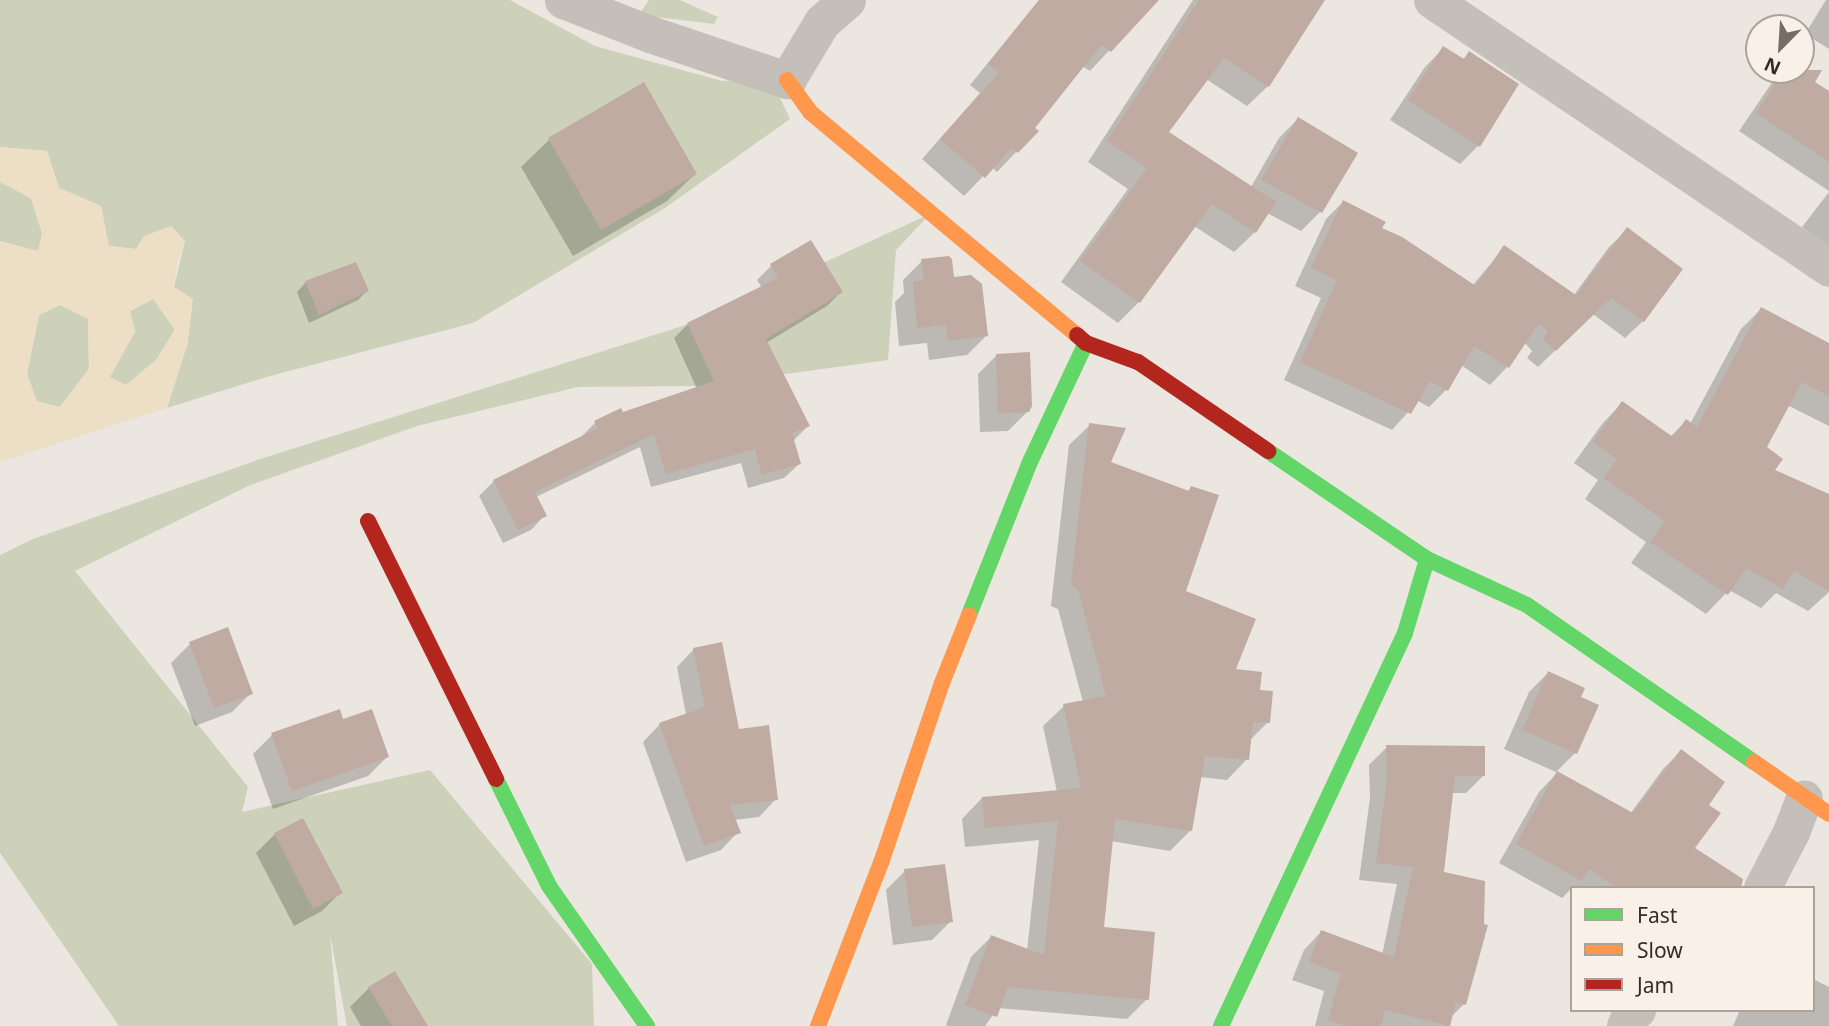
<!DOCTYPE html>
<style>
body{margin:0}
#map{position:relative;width:1829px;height:1026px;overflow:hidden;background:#ece6e0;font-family:"Noto Sans",sans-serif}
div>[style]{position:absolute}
.green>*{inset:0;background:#cdd1ba}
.sand>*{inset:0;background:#ecdfc6}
.shadow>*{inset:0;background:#0003}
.building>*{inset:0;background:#bfaba2}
.street>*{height:37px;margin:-18.5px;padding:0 18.5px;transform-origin:18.5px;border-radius:18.5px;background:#c5bfb9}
.fast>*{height:16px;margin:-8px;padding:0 8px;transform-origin:8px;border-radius:8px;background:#63d668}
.slow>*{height:16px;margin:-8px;padding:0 8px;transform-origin:8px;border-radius:8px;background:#ff974d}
.jam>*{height:16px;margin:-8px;padding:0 8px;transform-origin:8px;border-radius:8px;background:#b3261e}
span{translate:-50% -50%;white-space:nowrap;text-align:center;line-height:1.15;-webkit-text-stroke:5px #f9f1e7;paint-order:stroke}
.legend{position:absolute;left:1570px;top:886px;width:245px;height:126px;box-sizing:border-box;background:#f9f1e7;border:2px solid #aba29a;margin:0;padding:9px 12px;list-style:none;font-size:21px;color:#362c27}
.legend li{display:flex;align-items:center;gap:14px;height:35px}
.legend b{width:35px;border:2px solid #aba29a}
.north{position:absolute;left:1745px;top:14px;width:70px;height:70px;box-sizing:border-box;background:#f9f1e7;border:2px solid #aba29a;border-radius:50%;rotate:204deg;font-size:19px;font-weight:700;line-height:28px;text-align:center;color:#362c27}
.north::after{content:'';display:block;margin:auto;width:24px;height:32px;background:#766d68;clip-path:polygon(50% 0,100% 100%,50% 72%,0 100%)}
</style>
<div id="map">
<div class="green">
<div style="clip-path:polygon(0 0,510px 0,595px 46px,722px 81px,770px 77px,790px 119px,665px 208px,473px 323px,270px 376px,167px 408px,188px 342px,174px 287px,185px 241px,136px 249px,108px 246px,101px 206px,59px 188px,47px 151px,0 147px)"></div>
<div style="clip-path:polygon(649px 0,680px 0,718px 17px,714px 24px,639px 15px)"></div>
<div style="clip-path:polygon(0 182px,31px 198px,42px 233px,39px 252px,0 241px)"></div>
<div style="clip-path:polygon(930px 214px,896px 250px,888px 360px,697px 386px,578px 387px,417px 426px,248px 486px,75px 571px,248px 787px,242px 812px,430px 770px,592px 964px,594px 1026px,347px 1026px,330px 934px,338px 1026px,119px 1026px,0 853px,0 555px,33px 539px,260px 459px,689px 324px)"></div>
<div style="clip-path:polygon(153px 299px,175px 329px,157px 359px,126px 385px,109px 377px,135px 332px,130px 311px)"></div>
<div style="clip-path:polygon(60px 305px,88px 318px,89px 369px,60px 407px,37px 402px,27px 374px,39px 315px)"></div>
</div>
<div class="sand">
<div style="clip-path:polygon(evenodd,0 147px,47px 151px,59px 188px,101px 206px,109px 246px,136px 249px,144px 236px,171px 226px,185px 241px,177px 263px,174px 287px,193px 299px,188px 342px,167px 408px,0 462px,0 241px,38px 251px,42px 233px,31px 198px,0 182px,0 147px,153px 299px,175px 330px,157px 359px,126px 385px,110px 377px,135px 332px,130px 311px,153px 299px,0 147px,60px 305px,88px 319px,89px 369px,60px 407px,37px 401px,27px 374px,39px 315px,60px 305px)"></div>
</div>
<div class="shadow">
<div style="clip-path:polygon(1039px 0,1156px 0,1090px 71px,1082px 66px,1033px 128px,1036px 131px,997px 172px,992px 167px,964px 196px,922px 159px,980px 93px,970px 85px)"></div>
<div style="clip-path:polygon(1193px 0,1318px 0,1268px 86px,1247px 106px,1206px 79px,1166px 132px,1251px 187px,1279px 138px,1298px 119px,1320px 212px,1301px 231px,1267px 213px,1255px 232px,1234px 252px,1194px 226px,1139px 302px,1118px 323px,1061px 282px,1128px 189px,1088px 162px)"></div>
<div style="clip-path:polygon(1826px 0,1829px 0,1829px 49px,1805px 34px)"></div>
<div style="clip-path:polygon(1444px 48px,1462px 60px,1470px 53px,1479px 145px,1460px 164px,1390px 120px,1425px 67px)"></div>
<div style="clip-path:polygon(1785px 70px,1794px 70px,1829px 93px,1829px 191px,1739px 131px,1771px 84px)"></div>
<div style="clip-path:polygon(644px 85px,695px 174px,667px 201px,573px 256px,521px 167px,549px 140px)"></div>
<div style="clip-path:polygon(1829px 192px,1829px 247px,1802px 227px)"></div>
<div style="clip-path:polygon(1343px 202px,1380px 229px,1472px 286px,1504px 248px,1574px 295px,1609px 247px,1627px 230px,1643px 321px,1625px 338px,1593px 314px,1538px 367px,1527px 358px,1532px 351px,1524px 342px,1507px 367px,1490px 385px,1461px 365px,1446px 390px,1429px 407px,1418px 401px,1392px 430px,1284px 380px,1321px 298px,1295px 286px,1326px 219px)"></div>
<div style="clip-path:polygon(922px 261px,952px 279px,986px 336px,967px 355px,929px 360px,927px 343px,899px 346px,895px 302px,904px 293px,903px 280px)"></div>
<div style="clip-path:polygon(771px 266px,841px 292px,827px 306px,766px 343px,808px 426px,794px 440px,799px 464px,784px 478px,748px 488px,741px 463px,651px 487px,640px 447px,536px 497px,545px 515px,531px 530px,503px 543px,479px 496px,494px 481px,581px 437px,595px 423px,697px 389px,674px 338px,688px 324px,762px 288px,757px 280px)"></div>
<div style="clip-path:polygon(306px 282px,367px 291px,358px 300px,309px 323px,297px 292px)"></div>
<div style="clip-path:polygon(1761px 309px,1829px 350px,1829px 426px,1787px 405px,1765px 448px,1773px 471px,1829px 496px,1829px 592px,1808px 611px,1776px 593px,1761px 608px,1729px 590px,1706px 614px,1631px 563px,1646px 542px,1585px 499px,1598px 480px,1574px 463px,1602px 424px,1622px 403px,1670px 437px,1686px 421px,1690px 424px,1741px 329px)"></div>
<div style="clip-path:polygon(997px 355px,1028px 411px,1008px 431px,980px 432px,978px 374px)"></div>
<div style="clip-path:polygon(1090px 425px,1109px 463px,1187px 492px,1191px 488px,1184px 592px,1234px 671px,1258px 692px,1268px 722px,1249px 741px,1247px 759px,1227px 780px,1200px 777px,1191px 830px,1170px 851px,1111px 841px,1102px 929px,1147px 999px,1127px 1019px,998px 1008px,985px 1026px,948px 1026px,946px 1025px,971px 957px,991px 937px,1027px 951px,1039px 840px,965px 847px,962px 819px,982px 798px,1057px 792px,1043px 726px,1064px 706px,1083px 702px,1058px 609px,1051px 606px,1069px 445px)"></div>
<div style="clip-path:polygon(190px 644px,251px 693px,232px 712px,195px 726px,171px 663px)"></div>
<div style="clip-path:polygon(694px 649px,776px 799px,759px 817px,734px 820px,738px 832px,721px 850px,686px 862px,643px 742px,660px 724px,686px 715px,677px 667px)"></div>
<div style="clip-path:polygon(1548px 673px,1578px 698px,1596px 706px,1575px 753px,1556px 772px,1504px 749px,1529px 692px)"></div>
<div style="clip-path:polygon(342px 721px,387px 757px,368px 776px,273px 809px,253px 754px,272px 735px)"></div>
<div style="clip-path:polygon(1387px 747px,1484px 775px,1466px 793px,1451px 793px,1442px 873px,1464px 1004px,1450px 1018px,1448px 1026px,1315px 1026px,1324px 991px,1292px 980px,1304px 950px,1321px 932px,1382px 955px,1397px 884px,1359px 880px,1370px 798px,1369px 765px)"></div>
<div style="clip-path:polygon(1681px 751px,1706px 806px,1692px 848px,1739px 888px,1572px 888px,1562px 898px,1499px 863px,1539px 792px,1557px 773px,1630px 814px,1663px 769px)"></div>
<div style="clip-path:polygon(275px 834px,341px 892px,322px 911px,294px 926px,256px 853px)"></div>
<div style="clip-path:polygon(905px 871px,951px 921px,932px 940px,893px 945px,886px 890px)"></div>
<div style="clip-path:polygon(394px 973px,426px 1026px,361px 1026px,350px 1007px,369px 988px)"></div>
<div style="clip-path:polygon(1813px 979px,1829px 987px,1829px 1026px,1733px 1026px,1740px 1010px,1813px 1010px)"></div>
</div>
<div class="building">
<div style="clip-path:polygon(1039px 0,1159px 0,1111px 52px,1101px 45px,1035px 128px,1039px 131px,1018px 153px,1011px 148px,985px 178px,940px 139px,999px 73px,988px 64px)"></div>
<div style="clip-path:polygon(1199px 0,1325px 0,1269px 87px,1224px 58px,1169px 132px,1276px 202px,1256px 233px,1212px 204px,1140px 303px,1080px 261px,1147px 168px,1107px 141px)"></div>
<div style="clip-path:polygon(1443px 46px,1464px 59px,1469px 51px,1519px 84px,1480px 147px,1408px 100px)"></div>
<div style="clip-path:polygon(1784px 70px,1822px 70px,1815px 82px,1829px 91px,1829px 162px,1756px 113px)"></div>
<div style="clip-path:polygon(644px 82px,697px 174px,601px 230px,548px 138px)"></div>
<div style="clip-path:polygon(1298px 117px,1358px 153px,1322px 213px,1261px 180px)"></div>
<div style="clip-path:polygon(1343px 200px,1386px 222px,1382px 228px,1402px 237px,1476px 286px,1504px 245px,1576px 295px,1627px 227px,1683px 269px,1644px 322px,1611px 298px,1556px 351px,1543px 339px,1548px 332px,1539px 323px,1509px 368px,1474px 346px,1448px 391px,1430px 381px,1411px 414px,1300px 362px,1337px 280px,1311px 268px)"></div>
<div style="clip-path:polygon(811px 240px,843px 292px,766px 339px,810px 426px,792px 433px,801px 464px,762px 475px,755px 449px,666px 474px,654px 434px,535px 492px,547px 516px,518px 530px,493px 480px,598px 428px,594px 421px,621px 408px,623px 412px,714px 381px,687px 323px,778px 278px,770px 264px)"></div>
<div style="clip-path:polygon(949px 256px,952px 259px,954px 277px,971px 275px,982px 284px,988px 336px,948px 341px,946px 325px,917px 328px,913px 282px,924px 280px,921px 259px)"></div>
<div style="clip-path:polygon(356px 262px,369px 291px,319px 315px,305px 281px)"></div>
<div style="clip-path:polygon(1761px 307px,1829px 343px,1829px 396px,1802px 382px,1767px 447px,1783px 459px,1775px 470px,1829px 494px,1829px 591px,1794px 571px,1783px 589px,1746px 568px,1728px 595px,1650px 542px,1665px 521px,1604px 478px,1617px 459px,1593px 442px,1622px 401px,1673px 437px,1686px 419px,1697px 427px)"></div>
<div style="clip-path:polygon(1030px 352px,1032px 406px,1029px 412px,998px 413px,996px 354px)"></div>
<div style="clip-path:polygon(1089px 423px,1126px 428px,1111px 462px,1189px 491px,1191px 486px,1219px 495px,1186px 591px,1256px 619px,1236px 669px,1262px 672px,1260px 690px,1273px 691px,1270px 723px,1253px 722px,1249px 760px,1205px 756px,1192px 831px,1115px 819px,1104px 927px,1155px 932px,1149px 1000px,1008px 987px,997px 1017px,965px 1005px,991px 935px,1044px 955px,1058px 821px,985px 828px,982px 797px,1081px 788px,1063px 704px,1106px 696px,1078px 589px,1071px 585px)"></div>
<div style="clip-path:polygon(228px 627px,253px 694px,214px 708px,189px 642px)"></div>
<div style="clip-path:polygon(722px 642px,739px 729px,769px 725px,778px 800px,730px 805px,741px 833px,704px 846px,659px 723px,705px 707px,693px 648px)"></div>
<div style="clip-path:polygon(1548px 671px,1585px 688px,1581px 697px,1599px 705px,1577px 754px,1522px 730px)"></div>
<div style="clip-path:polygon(340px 709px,343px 719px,372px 709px,389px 757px,292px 791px,271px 733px)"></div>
<div style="clip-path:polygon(1386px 745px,1485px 746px,1485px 776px,1455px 776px,1444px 872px,1485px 881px,1484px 924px,1488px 925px,1466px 1005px,1456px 1002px,1450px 1026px,1385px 1010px,1381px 1026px,1347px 1026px,1328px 1020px,1341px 974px,1309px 962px,1321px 930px,1394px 957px,1413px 867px,1376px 863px,1387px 779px)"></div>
<div style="clip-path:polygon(1681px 749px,1725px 782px,1709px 805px,1721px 813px,1695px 848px,1743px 879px,1741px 888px,1617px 888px,1589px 869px,1582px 881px,1516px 844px,1557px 771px,1633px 813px)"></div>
<div style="clip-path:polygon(303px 818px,343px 893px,313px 909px,274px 833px)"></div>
<div style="clip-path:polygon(945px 864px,953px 922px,912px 927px,904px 869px)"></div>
<div style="clip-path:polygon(395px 971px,428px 1026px,392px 1026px,368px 987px)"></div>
</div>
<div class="street">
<div style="left:563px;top:0;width:93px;rotate:21.3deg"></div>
<div style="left:650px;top:34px;width:145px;rotate:18.6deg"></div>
<div style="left:787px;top:80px;width:68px;rotate:-58.9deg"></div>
<div style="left:822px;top:22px;width:33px;rotate:-41deg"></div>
<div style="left:1432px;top:0;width:479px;rotate:34deg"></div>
<div style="left:1762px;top:888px;width:63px;rotate:-62.6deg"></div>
<div style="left:1791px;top:832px;width:36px;rotate:-69deg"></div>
<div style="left:1625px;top:1026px;width:11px;rotate:-68deg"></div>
<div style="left:1629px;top:1016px;width:10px;rotate:-37deg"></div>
</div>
<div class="fast">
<div style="left:1268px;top:451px;width:192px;rotate:34.2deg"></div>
<div style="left:1427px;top:559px;width:110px;rotate:24.7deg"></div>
<div style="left:1527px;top:605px;width:276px;rotate:34.7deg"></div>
<div style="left:969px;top:615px;width:162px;rotate:-68.3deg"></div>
<div style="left:1029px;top:464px;width:134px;rotate:-64.8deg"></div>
<div style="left:496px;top:779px;width:119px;rotate:63.6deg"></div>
<div style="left:549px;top:886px;width:171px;rotate:55deg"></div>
<div style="left:1221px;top:1026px;width:434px;rotate:-64.9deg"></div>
<div style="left:1405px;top:633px;width:77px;rotate:-73.4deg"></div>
</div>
<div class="slow">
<div style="left:787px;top:80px;width:39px;rotate:54deg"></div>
<div style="left:810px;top:112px;width:348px;rotate:39.9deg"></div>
<div style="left:1754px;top:762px;width:91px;rotate:34.7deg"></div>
<div style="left:818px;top:1026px;width:175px;rotate:-68.9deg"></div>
<div style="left:881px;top:863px;width:190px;rotate:-71.3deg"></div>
<div style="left:942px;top:683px;width:73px;rotate:-68.3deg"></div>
</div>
<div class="jam">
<div style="left:1077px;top:335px;width:12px;rotate:42deg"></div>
<div style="left:1086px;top:343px;width:55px;rotate:20.1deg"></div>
<div style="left:1138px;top:362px;width:158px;rotate:34.4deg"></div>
<div style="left:368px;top:521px;width:288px;rotate:63.6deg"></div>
</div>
<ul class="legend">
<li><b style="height:9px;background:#63d668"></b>Fast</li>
<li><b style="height:9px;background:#ff974d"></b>Slow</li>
<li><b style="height:9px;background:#b3261e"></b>Jam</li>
</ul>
<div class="north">N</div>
</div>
